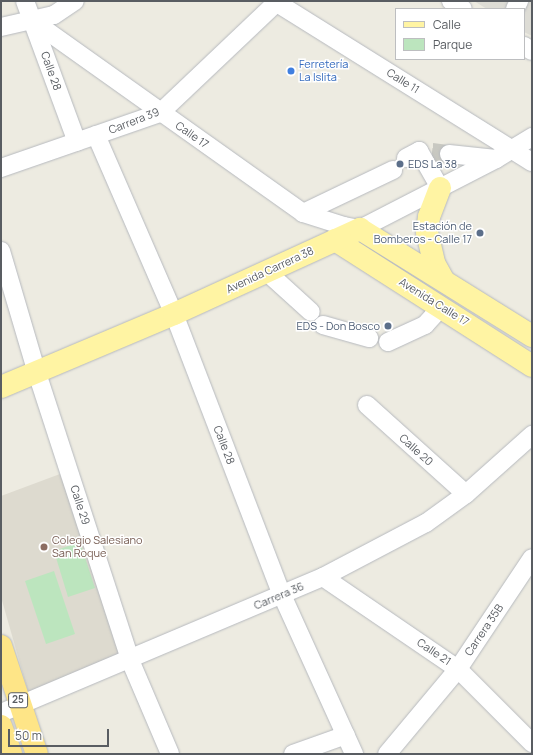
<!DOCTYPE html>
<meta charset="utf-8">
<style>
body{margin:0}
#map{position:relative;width:533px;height:755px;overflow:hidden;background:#edebe1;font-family:Manrope,sans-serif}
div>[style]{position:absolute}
.industrial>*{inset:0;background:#dddcd5}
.education>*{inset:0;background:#dddacf}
.green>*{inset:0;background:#bce5be}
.minor-tunnel>*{height:18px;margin-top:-9px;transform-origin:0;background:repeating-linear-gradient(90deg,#c8c8c1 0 18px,transparent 0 27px)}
.roads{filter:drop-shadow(0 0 1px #b6b9be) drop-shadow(0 0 1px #b6b9be)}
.minor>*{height:18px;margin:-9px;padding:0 9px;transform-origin:9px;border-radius:9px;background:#fff}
.major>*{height:22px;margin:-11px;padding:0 11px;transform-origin:11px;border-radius:11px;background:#fff4a3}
.highway>*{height:22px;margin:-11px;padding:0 11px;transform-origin:11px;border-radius:11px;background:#fee587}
.dots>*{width:11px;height:11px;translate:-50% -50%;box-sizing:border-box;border:2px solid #fff;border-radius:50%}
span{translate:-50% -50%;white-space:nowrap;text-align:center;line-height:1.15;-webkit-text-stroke:3px #fff;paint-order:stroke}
.shield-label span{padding:1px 3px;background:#fff;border:1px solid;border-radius:3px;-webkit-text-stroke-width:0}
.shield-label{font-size:10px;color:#595d62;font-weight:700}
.shop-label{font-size:11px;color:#366cbe}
.left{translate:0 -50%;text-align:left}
.street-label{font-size:11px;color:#595d62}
.service-label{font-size:11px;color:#4e5e75}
.right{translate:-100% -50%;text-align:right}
.education-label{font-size:11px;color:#785e54}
.frame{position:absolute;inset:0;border:2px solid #595d62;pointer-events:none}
.legend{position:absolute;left:395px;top:8px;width:130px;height:52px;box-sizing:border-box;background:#fff;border:1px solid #bdbec0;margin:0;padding:5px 7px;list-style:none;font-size:12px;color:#595d62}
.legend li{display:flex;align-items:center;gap:8px;height:20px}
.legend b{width:20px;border:1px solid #bdbec0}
.scale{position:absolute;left:8px;top:729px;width:101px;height:18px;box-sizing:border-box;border:2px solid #595d62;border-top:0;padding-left:5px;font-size:12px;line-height:14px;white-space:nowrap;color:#595d62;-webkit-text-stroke:3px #fff;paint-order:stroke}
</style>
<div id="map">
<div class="industrial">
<div style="clip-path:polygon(474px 1px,532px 1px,532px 36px,524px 32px,524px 9px,487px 9px)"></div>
</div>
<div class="education">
<div style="clip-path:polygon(60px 474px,122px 644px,122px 653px,29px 695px,1px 597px,1px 496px)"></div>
</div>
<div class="green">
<div style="clip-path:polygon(80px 542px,95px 588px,68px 597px,54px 551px)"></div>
<div style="clip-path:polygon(54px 571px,75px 634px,46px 644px,25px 581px)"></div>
</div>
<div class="minor-tunnel">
<div style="left:432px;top:152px;width:17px;rotate:7deg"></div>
</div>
<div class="roads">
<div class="minor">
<div style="left:25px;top:1px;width:150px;rotate:69.8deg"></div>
<div style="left:274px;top:1px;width:304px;rotate:32deg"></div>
<div style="left:451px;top:1px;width:14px;rotate:34deg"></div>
<div style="left:515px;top:9px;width:9px;rotate:-63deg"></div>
<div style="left:33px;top:21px;width:331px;rotate:35.4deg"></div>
<div style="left:303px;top:213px;width:43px;rotate:17.6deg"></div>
<div style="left:344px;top:226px;width:16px;rotate:11deg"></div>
<div style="left:360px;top:229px;width:153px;rotate:-27.2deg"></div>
<div style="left:496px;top:159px;width:42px;rotate:-31.4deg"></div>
<div style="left:1px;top:27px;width:54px;rotate:-12.8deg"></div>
<div style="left:54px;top:15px;width:25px;rotate:-34deg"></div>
<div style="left:524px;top:46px;width:9px;rotate:32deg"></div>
<div style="left:96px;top:135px;width:195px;rotate:66.5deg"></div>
<div style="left:174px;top:314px;width:301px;rotate:69deg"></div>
<div style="left:282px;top:595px;width:175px;rotate:65.6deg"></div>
<div style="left:449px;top:154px;width:47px;rotate:6.1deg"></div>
<div style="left:406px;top:158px;width:15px;rotate:-28deg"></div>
<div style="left:419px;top:151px;width:43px;rotate:60.4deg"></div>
<div style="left:1px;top:168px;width:168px;rotate:-19.1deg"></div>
<div style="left:160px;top:113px;width:163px;rotate:-43.5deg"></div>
<div style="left:303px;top:213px;width:100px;rotate:-25.5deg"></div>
<div style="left:1px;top:251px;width:127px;rotate:73.6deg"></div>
<div style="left:37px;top:373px;width:302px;rotate:72deg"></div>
<div style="left:130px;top:660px;width:102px;rotate:66.9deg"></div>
<div style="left:267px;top:272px;width:59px;rotate:42.3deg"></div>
<div style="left:323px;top:325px;width:48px;rotate:15.8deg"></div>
<div style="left:388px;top:342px;width:41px;rotate:-24.7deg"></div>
<div style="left:425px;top:325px;width:24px;rotate:-48deg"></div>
<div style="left:367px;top:405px;width:133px;rotate:42deg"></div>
<div style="left:323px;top:577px;width:163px;rotate:34.3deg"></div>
<div style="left:458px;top:669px;width:105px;rotate:45deg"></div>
<div style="left:1px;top:713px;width:350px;rotate:-22.9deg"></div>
<div style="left:323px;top:577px;width:116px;rotate:-27.7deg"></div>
<div style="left:426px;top:523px;width:49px;rotate:-35.9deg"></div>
<div style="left:466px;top:494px;width:89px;rotate:-41.8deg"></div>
<div style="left:293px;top:754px;width:56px;rotate:-19.7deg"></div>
<div style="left:387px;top:754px;width:111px;rotate:-50.1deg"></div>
<div style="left:458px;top:669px;width:133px;rotate:-56.3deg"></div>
</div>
<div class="major">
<div style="left:440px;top:188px;width:31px;rotate:111deg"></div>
<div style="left:429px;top:217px;width:15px;rotate:98deg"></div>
<div style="left:427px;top:232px;width:32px;rotate:77deg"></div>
<div style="left:434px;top:263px;width:18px;rotate:61deg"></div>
<div style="left:335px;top:240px;width:234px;rotate:32.6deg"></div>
<div style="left:1px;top:387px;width:188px;rotate:-22.9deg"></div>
<div style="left:174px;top:314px;width:205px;rotate:-24.6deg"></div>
<div style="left:360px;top:229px;width:203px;rotate:31.9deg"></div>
</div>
<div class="highway">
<div style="left:1px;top:646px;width:114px;rotate:71.6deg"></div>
<div style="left:1px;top:726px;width:30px;rotate:70deg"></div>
</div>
</div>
<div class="dots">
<div style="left:291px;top:71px;background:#3f7fe0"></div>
<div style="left:400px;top:164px;background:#5c6f8a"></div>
<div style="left:480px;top:233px;background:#5c6f8a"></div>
<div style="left:388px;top:326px;background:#5c6f8a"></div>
<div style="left:44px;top:547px;background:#8d6e63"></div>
</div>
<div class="shield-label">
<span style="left:18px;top:700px">25</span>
</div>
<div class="shop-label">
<span class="left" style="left:299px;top:71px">Ferretería<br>La Islita</span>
</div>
<div class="street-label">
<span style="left:51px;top:71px;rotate:70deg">Calle 28</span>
<span style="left:403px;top:81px;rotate:32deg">Calle 11</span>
<span style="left:134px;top:121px;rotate:-21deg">Carrera 39</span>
<span style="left:192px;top:135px;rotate:35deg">Calle 17</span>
<span style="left:270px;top:270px;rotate:-25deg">Avenida Carrera 38</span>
<span style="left:434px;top:302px;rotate:32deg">Avenida Calle 17</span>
<span style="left:224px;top:445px;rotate:69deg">Calle 28</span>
<span style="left:416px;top:450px;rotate:42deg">Calle 20</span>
<span style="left:80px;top:505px;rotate:72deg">Calle 29</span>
<span style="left:279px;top:596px;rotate:-23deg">Carrera 36</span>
<span style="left:484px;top:630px;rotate:-56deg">Carrera 35B</span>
<span style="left:434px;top:652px;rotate:34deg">Calle 21</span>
</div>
<div class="service-label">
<span class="left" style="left:408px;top:164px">EDS La 38</span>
<span class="right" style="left:472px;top:233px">Estación de<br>Bomberos - Calle 17</span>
<span class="right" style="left:380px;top:326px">EDS - Don Bosco</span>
</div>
<div class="education-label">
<span class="left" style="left:52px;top:547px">Colegio Salesiano<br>San Roque</span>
</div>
<div class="frame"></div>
<ul class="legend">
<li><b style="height:5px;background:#fff4a3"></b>Calle</li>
<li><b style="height:11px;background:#bce5be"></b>Parque</li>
</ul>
<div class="scale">50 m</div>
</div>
